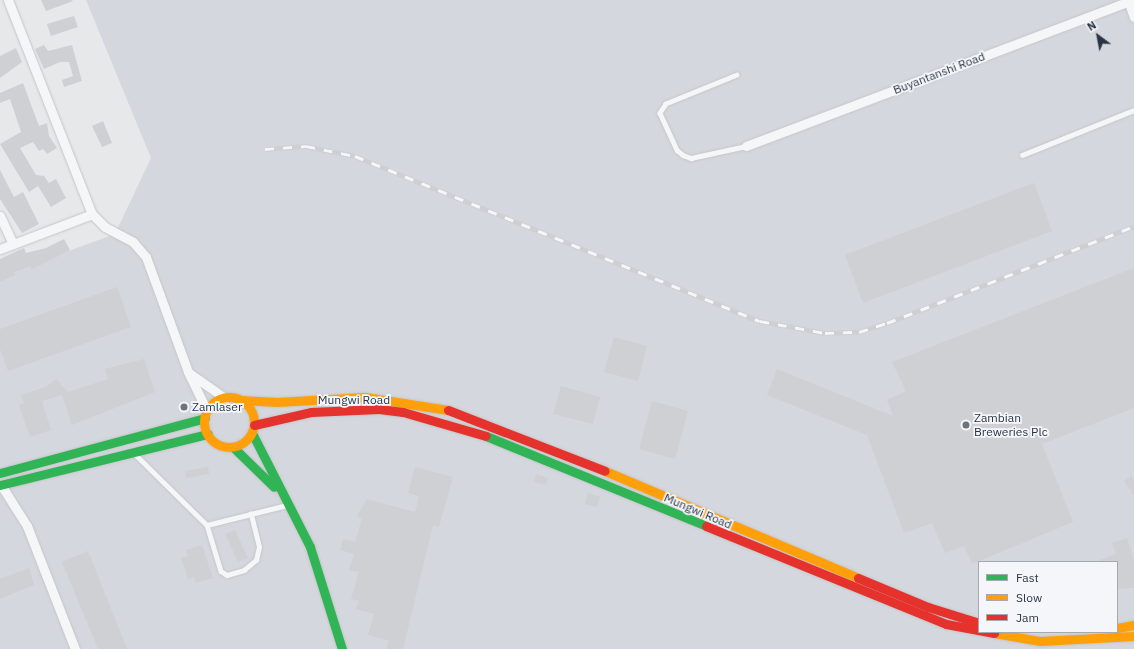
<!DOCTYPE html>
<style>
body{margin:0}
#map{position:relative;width:1134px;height:649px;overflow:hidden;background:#e6e8ea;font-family:"IBM Plex Sans",sans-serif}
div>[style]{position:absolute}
.built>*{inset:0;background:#d4d7dd}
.building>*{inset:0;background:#ced0d3}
.roads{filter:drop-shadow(0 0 1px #c4c6c8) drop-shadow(0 0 1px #c4c6c8)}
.lane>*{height:4.5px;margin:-2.25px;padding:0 2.25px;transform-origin:2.25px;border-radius:2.25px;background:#f5f6f7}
.street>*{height:9px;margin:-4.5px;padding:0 4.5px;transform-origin:4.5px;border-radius:4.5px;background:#f5f6f7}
.fast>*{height:9px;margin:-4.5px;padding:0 4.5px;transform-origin:4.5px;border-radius:4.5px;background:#30b455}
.slow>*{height:9px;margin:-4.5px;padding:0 4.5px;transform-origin:4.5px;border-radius:4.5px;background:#ff9f0a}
.slow>.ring{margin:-4.5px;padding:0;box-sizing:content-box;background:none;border:9px solid #ff9f0a;border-radius:50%}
.jam>*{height:9px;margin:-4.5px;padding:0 4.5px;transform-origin:4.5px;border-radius:4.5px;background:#e5322d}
.rail>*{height:4.5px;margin-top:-2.25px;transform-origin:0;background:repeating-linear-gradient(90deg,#f4f6f9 0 9px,#cecfd2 0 18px);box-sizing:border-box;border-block:1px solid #cecfd2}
.dots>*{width:11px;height:11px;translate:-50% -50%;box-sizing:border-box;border:2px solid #f4f6f9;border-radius:50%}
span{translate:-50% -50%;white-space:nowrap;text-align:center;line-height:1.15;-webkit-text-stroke:3.5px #f4f6f9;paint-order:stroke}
.street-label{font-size:12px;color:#2b3445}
.poi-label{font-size:12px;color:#2b3445}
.left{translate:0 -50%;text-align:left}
.legend{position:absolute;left:978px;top:561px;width:140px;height:72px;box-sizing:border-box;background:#f4f6f9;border:1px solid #a4a8b1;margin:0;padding:5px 7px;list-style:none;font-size:12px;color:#2b3445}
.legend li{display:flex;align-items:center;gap:8px;height:20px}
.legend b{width:20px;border:1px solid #a4a8b1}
.north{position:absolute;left:1078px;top:16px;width:40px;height:40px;-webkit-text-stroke:3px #f4f6f9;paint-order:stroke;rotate:328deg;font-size:11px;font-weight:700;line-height:16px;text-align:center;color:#2b3445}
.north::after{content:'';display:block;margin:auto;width:14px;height:18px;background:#2b3445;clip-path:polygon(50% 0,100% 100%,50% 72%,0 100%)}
</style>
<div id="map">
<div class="built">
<div style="clip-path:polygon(evenodd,86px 0,1134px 0,1134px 649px,0 649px,0 276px,115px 234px,151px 158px,86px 0,979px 562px,1117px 562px,1117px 632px,979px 632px,979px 562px)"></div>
</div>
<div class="building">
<div style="clip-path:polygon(41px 0,72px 0,73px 1px,46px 11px)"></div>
<div style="clip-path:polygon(74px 16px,78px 27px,51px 36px,47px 24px)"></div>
<div style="clip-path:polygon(44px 45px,48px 51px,72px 45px,82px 81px,64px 87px,62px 80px,73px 76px,69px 62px,60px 62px,44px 69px,35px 49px)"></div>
<div style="clip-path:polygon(16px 48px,22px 62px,0 78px,0 56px)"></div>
<div style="clip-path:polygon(23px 83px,39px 126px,47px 123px,49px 136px,57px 148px,47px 154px,43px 149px,39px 151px,33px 142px,20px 148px,36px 175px,44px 176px,49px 183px,56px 179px,66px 198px,51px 207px,38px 186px,29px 192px,0 144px,21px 132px,10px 99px,0 103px,0 93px)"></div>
<div style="clip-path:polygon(103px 121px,112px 143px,102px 147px,92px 126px)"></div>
<div style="clip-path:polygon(0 170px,14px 197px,23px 192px,39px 224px,22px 233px,0 199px)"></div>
<div style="clip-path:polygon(1034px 183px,1052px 231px,863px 303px,845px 255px)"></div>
<div style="clip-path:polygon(64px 239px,70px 250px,31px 270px,30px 266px,14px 272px,15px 275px,0 282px,0 259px,24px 248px,26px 253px,46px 248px)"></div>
<div style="clip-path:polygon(1134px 268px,1134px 408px,1042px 444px,1073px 522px,972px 564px,964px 546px,945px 553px,932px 523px,904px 533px,867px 435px,767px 395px,777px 369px,893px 416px,887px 400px,906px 391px,892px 362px)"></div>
<div style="clip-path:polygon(117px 287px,131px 327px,8px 371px,0 349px,0 329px)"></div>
<div style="clip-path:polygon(614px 337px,647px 346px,638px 381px,604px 372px)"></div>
<div style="clip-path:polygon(144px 359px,155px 392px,72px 425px,62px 395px,42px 401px,51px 430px,30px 437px,19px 405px,24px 403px,21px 395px,46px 387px,56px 379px,68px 392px,108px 379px,105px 369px)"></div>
<div style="clip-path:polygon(561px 386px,600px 397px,593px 424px,553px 414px)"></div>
<div style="clip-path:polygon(652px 401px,688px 411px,675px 459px,639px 449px)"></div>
<div style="clip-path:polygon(208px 467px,209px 474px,186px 478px,185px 471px)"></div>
<div style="clip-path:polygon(415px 467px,453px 477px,439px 527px,433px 525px,403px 649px,386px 649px,389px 641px,368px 635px,374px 614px,356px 609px,359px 601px,351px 599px,359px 572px,349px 570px,354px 554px,340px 550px,343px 539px,355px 542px,362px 518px,357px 516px,367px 499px,415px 512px,419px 496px,408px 493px)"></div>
<div style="clip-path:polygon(536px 474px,548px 478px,546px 485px,534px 482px)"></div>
<div style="clip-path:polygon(1131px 476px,1134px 481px,1134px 495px,1124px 481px)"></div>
<div style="clip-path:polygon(588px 493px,600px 497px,597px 507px,585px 504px)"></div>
<div style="clip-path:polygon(235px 530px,248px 558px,238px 562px,225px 534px)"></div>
<div style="clip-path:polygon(1127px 538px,1134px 560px,1134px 588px,1117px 589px,1117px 562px,1097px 561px,1116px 554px,1112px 543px)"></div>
<div style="clip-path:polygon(202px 545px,213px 578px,196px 583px,194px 577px,188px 579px,181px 558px,188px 556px,186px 550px)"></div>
<div style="clip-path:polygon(88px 551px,127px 649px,98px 649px,62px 562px)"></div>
<div style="clip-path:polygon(29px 568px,34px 585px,0 599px,0 579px)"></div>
</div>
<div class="roads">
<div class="lane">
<div style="left:737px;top:75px;width:77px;rotate:157.8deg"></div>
<div style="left:666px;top:104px;width:11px;rotate:124deg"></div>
<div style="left:660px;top:113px;width:41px;rotate:65.3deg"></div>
<div style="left:677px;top:150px;width:8px;rotate:40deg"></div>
<div style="left:683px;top:155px;width:9px;rotate:21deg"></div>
<div style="left:691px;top:158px;width:56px;rotate:-12.3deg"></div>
<div style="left:1022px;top:155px;width:121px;rotate:-21.9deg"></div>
<div style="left:135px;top:454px;width:101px;rotate:44.6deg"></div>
<div style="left:207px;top:525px;width:82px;rotate:-14deg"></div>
<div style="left:207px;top:525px;width:48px;rotate:73.1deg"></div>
<div style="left:221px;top:571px;width:7px;rotate:34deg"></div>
<div style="left:227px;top:575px;width:18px;rotate:-16deg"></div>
<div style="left:244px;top:570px;width:16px;rotate:-40deg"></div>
<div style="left:256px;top:560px;width:13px;rotate:-77deg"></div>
<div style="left:259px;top:547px;width:34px;rotate:-104deg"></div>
</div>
<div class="street">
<div style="left:8px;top:0;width:230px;rotate:68.6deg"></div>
<div style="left:92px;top:214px;width:18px;rotate:45deg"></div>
<div style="left:105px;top:227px;width:32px;rotate:28deg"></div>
<div style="left:133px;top:242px;width:20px;rotate:49deg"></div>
<div style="left:146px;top:257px;width:122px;rotate:69.9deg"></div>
<div style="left:188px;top:372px;width:43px;rotate:64deg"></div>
<div style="left:1128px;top:0;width:18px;rotate:71deg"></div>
<div style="left:746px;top:146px;width:413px;rotate:-20.7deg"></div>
<div style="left:0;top:216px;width:31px;rotate:65deg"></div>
<div style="left:0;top:249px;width:98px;rotate:-20.8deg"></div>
<div style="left:189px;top:373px;width:44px;rotate:34.8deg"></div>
<div style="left:1px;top:485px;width:49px;rotate:57.6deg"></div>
<div style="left:27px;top:526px;width:132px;rotate:68.7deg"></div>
</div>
<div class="fast">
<div style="left:252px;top:433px;width:128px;rotate:63deg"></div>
<div style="left:310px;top:547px;width:107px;rotate:72.6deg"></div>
<div style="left:486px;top:436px;width:238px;rotate:22.2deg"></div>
<div style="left:233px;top:447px;width:57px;rotate:44.3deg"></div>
<div style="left:0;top:473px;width:212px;rotate:-15deg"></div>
<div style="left:0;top:485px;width:214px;rotate:-13.8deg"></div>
</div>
<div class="slow">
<div class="ring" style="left:204px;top:397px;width:41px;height:41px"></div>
<div style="left:240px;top:400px;width:37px;rotate:3deg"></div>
<div style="left:277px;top:402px;width:88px;rotate:-3.3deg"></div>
<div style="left:365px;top:397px;width:84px;rotate:8.9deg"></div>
<div style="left:605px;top:471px;width:275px;rotate:22.9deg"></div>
<div style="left:1117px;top:628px;width:17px;rotate:-10deg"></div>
<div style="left:994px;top:633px;width:47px;rotate:9.9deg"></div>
<div style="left:1040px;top:641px;width:94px;rotate:-3deg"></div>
</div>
<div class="jam">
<div style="left:448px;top:410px;width:168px;rotate:21.2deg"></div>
<div style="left:254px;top:425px;width:58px;rotate:-12.8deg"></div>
<div style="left:311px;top:412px;width:68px;rotate:-2.5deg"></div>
<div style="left:379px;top:409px;width:24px;rotate:7deg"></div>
<div style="left:403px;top:412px;width:86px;rotate:16.1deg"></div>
<div style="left:706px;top:526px;width:259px;rotate:22.2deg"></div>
<div style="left:946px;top:624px;width:49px;rotate:10.6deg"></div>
<div style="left:858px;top:578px;width:76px;rotate:22.5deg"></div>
<div style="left:928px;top:607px;width:53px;rotate:17.4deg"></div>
</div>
</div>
<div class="rail">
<div style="left:265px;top:149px;width:41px;rotate:-4.2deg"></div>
<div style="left:306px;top:146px;width:50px;rotate:11.5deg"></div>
<div style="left:355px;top:156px;width:437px;rotate:22.2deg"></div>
<div style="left:760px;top:321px;width:66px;rotate:10.5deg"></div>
<div style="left:825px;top:333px;width:34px;rotate:-2deg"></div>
<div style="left:859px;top:332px;width:29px;rotate:-18deg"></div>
<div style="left:887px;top:323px;width:265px;rotate:-21.4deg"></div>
</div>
<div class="dots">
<div style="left:184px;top:407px;background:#6c737f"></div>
<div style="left:966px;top:425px;background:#6c737f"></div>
</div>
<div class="street-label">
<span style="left:939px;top:73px;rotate:-21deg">Buyantanshi Road</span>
<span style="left:354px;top:400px">Mungwi Road</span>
<span style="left:698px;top:511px;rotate:23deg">Mungwi Road</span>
</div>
<div class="poi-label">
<span class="left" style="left:192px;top:407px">Zamlaser</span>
<span class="left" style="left:974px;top:425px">Zambian<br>Breweries Plc</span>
</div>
<ul class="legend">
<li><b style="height:5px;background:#30b455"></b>Fast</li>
<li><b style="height:5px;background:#ff9f0a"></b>Slow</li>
<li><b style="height:5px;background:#e5322d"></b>Jam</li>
</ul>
<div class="north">N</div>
</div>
